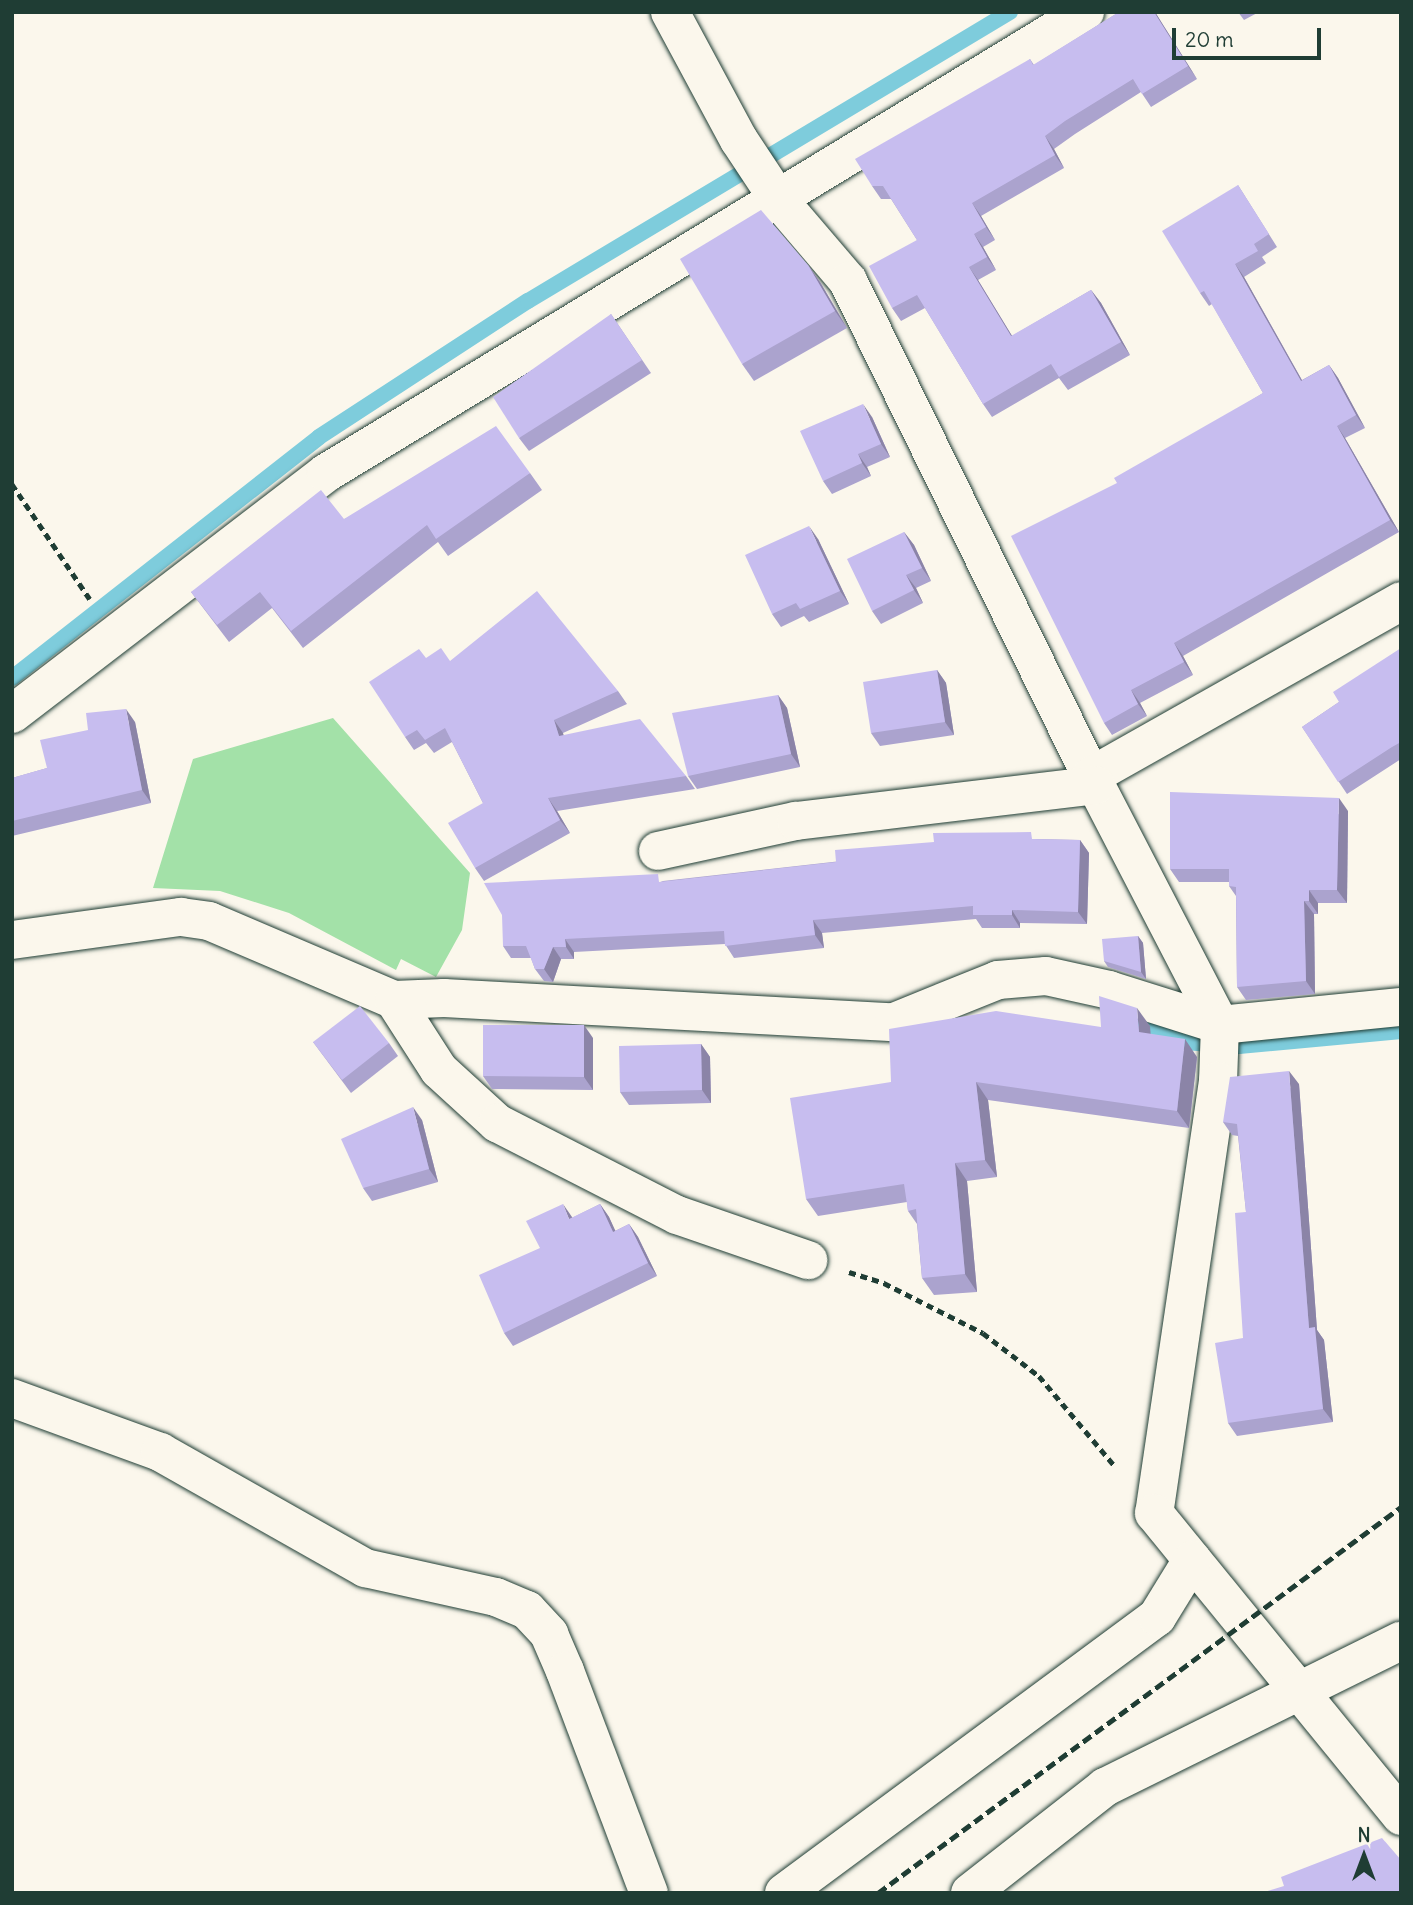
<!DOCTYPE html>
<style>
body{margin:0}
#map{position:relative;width:1413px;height:1905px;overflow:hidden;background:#fbf7ec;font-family:Delius,sans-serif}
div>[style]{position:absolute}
.green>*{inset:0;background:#a3e1a8}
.stream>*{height:16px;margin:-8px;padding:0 8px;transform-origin:8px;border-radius:8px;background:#7eccdc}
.path>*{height:4.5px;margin-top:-2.25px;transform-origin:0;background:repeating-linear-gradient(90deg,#1f3d34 0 7px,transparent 0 12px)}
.roads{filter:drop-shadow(0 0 2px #1f3d34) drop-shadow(0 0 2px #1f3d34)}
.minor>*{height:38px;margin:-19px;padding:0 19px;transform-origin:19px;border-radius:19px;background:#fbf7ec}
.rail>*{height:5px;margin-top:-2.5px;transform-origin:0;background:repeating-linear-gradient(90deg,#1f3d34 0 10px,transparent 0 15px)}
.wall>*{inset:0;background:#aba3ce}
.shaded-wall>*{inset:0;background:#8b84a7}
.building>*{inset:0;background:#c7bdef}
span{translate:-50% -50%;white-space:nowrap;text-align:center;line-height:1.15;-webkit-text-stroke:6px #fbf7ec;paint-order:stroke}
.frame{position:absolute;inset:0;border:14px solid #1f3d34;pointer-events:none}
.north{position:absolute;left:1329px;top:1821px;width:70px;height:70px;-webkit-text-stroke:5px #fbf7ec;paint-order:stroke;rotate:0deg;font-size:19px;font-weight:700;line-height:28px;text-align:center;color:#1f3d34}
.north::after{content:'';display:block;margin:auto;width:24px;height:32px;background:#1f3d34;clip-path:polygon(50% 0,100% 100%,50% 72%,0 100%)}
.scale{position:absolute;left:1172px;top:28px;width:149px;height:32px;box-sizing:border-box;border:4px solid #1f3d34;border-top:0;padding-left:9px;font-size:21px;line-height:24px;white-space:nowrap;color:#1f3d34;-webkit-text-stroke:5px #fbf7ec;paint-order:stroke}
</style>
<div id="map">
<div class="green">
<div style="clip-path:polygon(333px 718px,470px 873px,462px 930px,436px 977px,401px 959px,396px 970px,289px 913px,220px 891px,153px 888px,193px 759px)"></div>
</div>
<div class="stream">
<div style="left:12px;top:678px;width:390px;rotate:-38.1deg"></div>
<div style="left:319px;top:437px;width:249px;rotate:-33.1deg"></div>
<div style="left:528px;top:301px;width:562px;rotate:-30.95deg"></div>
<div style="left:1130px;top:1023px;width:57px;rotate:19.4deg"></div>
<div style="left:1184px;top:1042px;width:55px;rotate:4.2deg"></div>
<div style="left:1239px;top:1046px;width:163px;rotate:-5.3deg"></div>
</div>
<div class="path">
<div style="left:12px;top:484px;width:139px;rotate:55.9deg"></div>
<div style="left:849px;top:1272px;width:37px;rotate:17deg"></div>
<div style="left:884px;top:1283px;width:111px;rotate:26.8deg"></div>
<div style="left:983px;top:1333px;width:71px;rotate:37.5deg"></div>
<div style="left:1039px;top:1376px;width:116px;rotate:49.9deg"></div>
</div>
<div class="roads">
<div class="minor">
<div style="left:670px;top:12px;width:145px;rotate:61.7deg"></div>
<div style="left:739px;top:140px;width:71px;rotate:56.5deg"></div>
<div style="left:778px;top:199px;width:108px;rotate:49.5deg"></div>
<div style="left:848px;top:281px;width:551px;rotate:63.85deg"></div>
<div style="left:1091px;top:776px;width:280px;rotate:62.6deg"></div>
<div style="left:1220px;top:1025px;width:56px;rotate:92deg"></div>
<div style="left:1218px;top:1081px;width:437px;rotate:98.4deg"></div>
<div style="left:1154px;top:1513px;width:391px;rotate:50.8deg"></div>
<div style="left:12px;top:714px;width:396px;rotate:-37.5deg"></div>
<div style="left:326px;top:473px;width:888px;rotate:-31.27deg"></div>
<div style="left:1091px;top:776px;width:356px;rotate:-29.4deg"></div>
<div style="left:658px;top:851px;width:141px;rotate:-12.3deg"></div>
<div style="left:796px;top:821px;width:302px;rotate:-6.8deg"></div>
<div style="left:12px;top:940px;width:171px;rotate:-7.8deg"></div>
<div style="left:181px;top:917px;width:28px;rotate:8deg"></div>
<div style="left:209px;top:921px;width:201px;rotate:23.1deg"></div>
<div style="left:394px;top:1000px;width:83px;rotate:57.3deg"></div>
<div style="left:439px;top:1070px;width:79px;rotate:42.4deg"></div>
<div style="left:497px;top:1123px;width:202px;rotate:27.1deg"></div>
<div style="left:677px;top:1215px;width:139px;rotate:19deg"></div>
<div style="left:394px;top:1000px;width:50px;rotate:-2.3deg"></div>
<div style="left:444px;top:998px;width:451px;rotate:3.1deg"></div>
<div style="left:894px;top:1022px;width:112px;rotate:-22deg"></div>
<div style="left:998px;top:980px;width:48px;rotate:-4.8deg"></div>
<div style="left:1046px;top:976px;width:65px;rotate:12.5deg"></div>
<div style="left:1109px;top:990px;width:116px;rotate:17.5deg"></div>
<div style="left:1220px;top:1025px;width:182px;rotate:-5.7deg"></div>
<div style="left:12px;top:1398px;width:158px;rotate:20deg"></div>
<div style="left:160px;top:1452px;width:236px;rotate:29.5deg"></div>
<div style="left:365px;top:1568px;width:134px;rotate:12.5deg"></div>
<div style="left:496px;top:1597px;width:34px;rotate:23deg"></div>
<div style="left:527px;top:1610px;width:33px;rotate:47deg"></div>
<div style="left:549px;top:1634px;width:40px;rotate:66.6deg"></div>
<div style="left:565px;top:1671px;width:237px;rotate:69.3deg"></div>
<div style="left:784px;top:1893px;width:464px;rotate:-36.5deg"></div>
<div style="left:1157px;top:1617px;width:67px;rotate:-58.4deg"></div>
<div style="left:970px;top:1893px;width:172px;rotate:-38.1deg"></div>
<div style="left:1105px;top:1787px;width:330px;rotate:-26.3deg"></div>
</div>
</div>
<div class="rail">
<div style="left:878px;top:1893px;width:650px;rotate:-36.43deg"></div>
</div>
<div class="wall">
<div style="clip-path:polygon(1119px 12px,1155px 12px,1197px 79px,1151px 107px,1141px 92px,1075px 134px,1054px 149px,1064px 168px,981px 216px,995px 240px,983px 247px,996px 270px,978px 280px,1012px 336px,1091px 290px,1101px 303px,1130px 355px,1068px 390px,1059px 378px,992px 417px,983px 404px,925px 308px,901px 321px,892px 308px,917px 240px,891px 199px,881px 199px,872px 186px,1030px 59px,1034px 65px)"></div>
<div style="clip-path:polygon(1238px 12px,1259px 12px,1244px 20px)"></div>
<div style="clip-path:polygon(1238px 185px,1277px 247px,1262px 257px,1266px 263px,1244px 277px,1302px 380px,1329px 365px,1338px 378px,1365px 428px,1345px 438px,1399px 532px,1183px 656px,1193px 675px,1140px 703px,1147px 716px,1112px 735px,1104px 723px,1117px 483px,1263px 393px,1212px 304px,1209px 306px,1200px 293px)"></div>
<div style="clip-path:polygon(808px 265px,820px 282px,847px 328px,754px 381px,742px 364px)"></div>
<div style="clip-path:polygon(611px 314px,651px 373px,529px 451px,519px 438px)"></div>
<div style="clip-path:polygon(872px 417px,890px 457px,867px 467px,871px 476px,832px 494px,823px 481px)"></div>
<div style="clip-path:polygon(530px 473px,542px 490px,448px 556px,438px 542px,303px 648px,272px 608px,229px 642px,191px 592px,344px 519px)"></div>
<div style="clip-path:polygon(904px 532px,914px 545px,931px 581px,916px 588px,923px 603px,881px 624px,872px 611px)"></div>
<div style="clip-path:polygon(818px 539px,849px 604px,809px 622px,804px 616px,781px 627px,772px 614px)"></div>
<div style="clip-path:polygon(1401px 648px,1401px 759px,1347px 794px,1302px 727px,1339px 702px)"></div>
<div style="clip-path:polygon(426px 658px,450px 661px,618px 691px,627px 704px,563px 733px,563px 735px,686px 776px,695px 789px,557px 811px,570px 833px,484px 881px,475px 868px,483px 803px,452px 742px,434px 753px,426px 743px,414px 750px,405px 737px)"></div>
<div style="clip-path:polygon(937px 670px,946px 683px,954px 735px,880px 746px,871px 733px)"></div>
<div style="clip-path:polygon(778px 695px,787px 708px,800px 767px,697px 789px,688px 776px)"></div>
<div style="clip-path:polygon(135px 722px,151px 803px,12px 836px,12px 778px,47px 768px)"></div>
<div style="clip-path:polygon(1348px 811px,1347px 903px,1318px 903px,1318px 914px,1314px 914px,1315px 994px,1246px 1000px,1237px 987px,1236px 896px,1229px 886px,1229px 882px,1179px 882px,1170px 869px)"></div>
<div style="clip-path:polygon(1037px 839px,1080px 840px,1089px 853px,1087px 924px,1020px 923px,1020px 928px,982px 928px,976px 919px,822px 933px,824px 948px,734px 958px,725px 944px,574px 952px,574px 959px,561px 959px,553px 982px,544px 981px,535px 969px,531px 958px,511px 958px,503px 946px,663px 881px)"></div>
<div style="clip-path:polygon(1138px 936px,1143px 943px,1146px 979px,1108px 967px,1104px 961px)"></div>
<div style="clip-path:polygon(1150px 1026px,1150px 1034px,1197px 1057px,1189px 1128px,988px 1100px,997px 1177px,967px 1181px,977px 1292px,934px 1295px,922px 1278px,917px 1224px,908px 1211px,907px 1202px,818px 1216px,806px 1199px,891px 1082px,1101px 1027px)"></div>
<div style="clip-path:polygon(593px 1038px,593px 1090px,492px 1089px,483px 1076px)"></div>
<div style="clip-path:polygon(313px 1042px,389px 1043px,398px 1056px,351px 1093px)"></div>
<div style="clip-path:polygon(701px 1044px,710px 1057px,711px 1103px,629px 1105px,620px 1092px)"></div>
<div style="clip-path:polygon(1299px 1084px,1317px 1330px,1324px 1340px,1333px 1422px,1237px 1436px,1228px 1423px,1243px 1338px,1246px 1212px,1238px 1136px,1232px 1135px,1223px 1122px)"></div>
<div style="clip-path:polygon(422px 1120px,438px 1182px,372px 1201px,363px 1188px)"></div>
<div style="clip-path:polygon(600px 1204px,609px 1217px,615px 1231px,629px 1224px,638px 1237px,657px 1276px,513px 1346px,504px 1333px,572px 1218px)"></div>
</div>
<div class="shaded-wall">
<div style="clip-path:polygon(1154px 12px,1155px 12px,1197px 79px,1188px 66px)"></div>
<div style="clip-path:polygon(1045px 136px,1054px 149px,1064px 168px,1055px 155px)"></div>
<div style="clip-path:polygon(972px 203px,981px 216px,995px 240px,986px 227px)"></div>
<div style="clip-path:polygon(974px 234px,983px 247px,996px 270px,987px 257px)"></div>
<div style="clip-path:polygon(1235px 264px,1244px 277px,1309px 393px,1301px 381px)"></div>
<div style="clip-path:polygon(808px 265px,820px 282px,847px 328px,835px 311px)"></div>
<div style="clip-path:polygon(969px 267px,978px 280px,1020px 349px,1011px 336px)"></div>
<div style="clip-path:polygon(1091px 290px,1101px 303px,1130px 355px,1121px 342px)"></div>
<div style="clip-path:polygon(1329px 365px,1338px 378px,1365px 428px,1356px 415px)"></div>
<div style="clip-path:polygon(863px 404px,872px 417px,890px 457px,881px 444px)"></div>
<div style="clip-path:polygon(1337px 426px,1345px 438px,1399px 532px,1390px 520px)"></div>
<div style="clip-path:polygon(858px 454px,867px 467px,871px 476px,862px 463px)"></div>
<div style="clip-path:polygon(809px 526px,818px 539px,849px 604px,840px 591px)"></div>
<div style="clip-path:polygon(904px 532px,914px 545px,931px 581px,922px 568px)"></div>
<div style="clip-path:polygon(906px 575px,916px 588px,923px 603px,914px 590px)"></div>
<div style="clip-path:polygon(1174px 643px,1183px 656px,1193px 675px,1184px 662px)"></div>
<div style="clip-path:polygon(937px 670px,946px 683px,954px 735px,945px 722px)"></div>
<div style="clip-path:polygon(1131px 690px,1140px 703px,1147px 716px,1138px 704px)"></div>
<div style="clip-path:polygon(778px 695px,787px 708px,800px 767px,791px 754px)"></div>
<div style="clip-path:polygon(126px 709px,135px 722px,151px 803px,142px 790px)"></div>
<div style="clip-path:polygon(554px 720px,563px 733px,568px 749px,559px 736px)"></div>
<div style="clip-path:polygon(548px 798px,557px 811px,570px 833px,560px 820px)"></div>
<div style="clip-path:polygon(1339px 798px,1348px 811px,1347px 903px,1337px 890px)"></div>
<div style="clip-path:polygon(1080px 840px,1089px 853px,1087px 924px,1078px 912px)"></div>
<div style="clip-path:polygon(1309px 890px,1318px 903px,1318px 914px,1309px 901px)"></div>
<div style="clip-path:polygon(1304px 901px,1314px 914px,1315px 994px,1306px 981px)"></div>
<div style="clip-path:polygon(1012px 910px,1020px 923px,1020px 928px,1012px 915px)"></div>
<div style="clip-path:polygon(813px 920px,822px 933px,824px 948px,815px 935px)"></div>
<div style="clip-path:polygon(1138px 936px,1143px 943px,1146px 979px,1141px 972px)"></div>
<div style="clip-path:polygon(565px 939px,574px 952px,574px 959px,566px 947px)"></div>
<div style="clip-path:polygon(553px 947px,561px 959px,553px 982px,544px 969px)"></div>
<div style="clip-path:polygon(1137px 1008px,1150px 1026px,1152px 1050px,1139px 1032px)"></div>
<div style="clip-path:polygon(584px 1025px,593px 1038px,593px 1090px,584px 1077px)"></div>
<div style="clip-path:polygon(1185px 1039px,1197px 1057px,1189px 1128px,1177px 1111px)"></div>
<div style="clip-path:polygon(701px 1044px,710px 1057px,711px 1103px,702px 1090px)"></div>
<div style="clip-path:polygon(1289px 1071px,1299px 1084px,1317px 1330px,1324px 1340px,1333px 1422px,1323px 1409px,1309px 1328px)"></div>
<div style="clip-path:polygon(976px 1082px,988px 1100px,997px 1177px,985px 1160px)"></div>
<div style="clip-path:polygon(413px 1107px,422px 1120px,438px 1182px,429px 1169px)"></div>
<div style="clip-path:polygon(955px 1163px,967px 1181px,977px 1292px,965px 1274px)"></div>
<div style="clip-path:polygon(563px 1204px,572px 1217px,579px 1232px,569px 1219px)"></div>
<div style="clip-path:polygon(600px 1204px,609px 1217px,622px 1245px,613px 1232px)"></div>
<div style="clip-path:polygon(629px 1224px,638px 1237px,657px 1276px,648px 1263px)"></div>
</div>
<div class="building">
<div style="clip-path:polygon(1119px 12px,1154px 12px,1188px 66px,1142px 94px,1133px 79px,1065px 121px,1045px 136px,1055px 155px,972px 203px,986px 227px,974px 234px,987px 257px,969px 267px,1011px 336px,1091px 290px,1121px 342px,1059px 377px,1051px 364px,983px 404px,917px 295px,892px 308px,869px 266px,917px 240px,883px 186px,872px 186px,855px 159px,1030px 59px,1033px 65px)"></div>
<div style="clip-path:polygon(1238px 185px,1269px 234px,1254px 244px,1258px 251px,1235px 264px,1301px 381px,1329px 365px,1356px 415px,1337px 426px,1390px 520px,1174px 643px,1184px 662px,1131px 690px,1138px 704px,1104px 723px,1011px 536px,1117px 483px,1114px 478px,1263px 393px,1204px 291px,1200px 293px,1162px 231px)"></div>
<div style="clip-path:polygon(761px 210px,808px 265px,835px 311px,742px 364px,680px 259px)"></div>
<div style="clip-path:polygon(611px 314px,642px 360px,519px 438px,493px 397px)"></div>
<div style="clip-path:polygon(863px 404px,881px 444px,858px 454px,862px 463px,823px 481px,800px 431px)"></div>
<div style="clip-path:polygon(496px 426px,530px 473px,436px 539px,427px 525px,291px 631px,260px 592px,217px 625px,191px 592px,321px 490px,344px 519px)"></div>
<div style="clip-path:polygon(809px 526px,840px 591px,800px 609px,796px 603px,772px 614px,745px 555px)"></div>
<div style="clip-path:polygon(904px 532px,922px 568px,906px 575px,914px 590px,872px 611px,847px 559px)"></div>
<div style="clip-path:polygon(537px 591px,618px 691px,554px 720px,559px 736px,640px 719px,686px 776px,548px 798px,560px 820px,475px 868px,448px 823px,483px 803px,445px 728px,425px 740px,417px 730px,405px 737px,369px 682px,419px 649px,426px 658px,441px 648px,450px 661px)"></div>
<div style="clip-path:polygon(1401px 648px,1401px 742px,1392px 747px,1338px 782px,1302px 727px,1339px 702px,1333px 692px)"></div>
<div style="clip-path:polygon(937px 670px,945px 722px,871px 733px,863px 682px)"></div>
<div style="clip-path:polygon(778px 695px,791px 754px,688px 776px,672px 713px)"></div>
<div style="clip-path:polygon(126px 709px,142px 790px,12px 821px,12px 778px,47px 768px,40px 740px,88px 730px,86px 713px)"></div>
<div style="clip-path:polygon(1170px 792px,1339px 798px,1337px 890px,1309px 890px,1309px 901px,1304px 901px,1306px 981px,1237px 987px,1236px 887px,1229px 886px,1229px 869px,1170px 869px)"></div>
<div style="clip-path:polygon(1031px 832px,1032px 839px,1080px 840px,1078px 912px,1012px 910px,1012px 915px,973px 915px,973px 906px,813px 920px,815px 935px,725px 946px,724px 931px,565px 939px,566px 947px,553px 947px,544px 969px,535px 969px,526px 946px,503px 946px,502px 915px,484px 883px,658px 874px,659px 882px,836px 862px,835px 850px,934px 842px,933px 833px)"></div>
<div style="clip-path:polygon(1138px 936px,1141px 972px,1104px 961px,1102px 939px)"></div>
<div style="clip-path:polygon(1099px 996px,1137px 1008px,1139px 1032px,1185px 1039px,1177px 1111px,976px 1082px,985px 1160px,955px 1163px,965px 1274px,922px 1278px,916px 1209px,908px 1211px,904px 1184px,806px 1199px,790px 1098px,891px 1082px,889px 1029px,996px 1011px,1101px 1027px)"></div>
<div style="clip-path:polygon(360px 1006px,389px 1043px,342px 1080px,313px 1042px)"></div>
<div style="clip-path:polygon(483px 1025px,584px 1025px,584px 1077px,483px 1076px)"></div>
<div style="clip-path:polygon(701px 1044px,702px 1090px,620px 1092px,619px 1046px)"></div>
<div style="clip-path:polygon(1289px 1071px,1309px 1328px,1315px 1327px,1323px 1409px,1228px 1423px,1215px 1343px,1243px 1338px,1235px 1213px,1246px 1212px,1237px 1124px,1223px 1122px,1230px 1077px)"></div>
<div style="clip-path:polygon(413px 1107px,429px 1169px,363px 1188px,341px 1139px)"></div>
<div style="clip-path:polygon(563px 1204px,569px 1219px,600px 1204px,613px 1232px,629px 1224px,648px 1263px,504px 1333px,479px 1275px,540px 1248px,526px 1221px)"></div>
<div style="clip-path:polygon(1382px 1838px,1401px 1860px,1401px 1893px,1261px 1893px,1284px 1886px,1281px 1877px)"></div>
</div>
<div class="frame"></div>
<div class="north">N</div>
<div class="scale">20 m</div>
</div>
